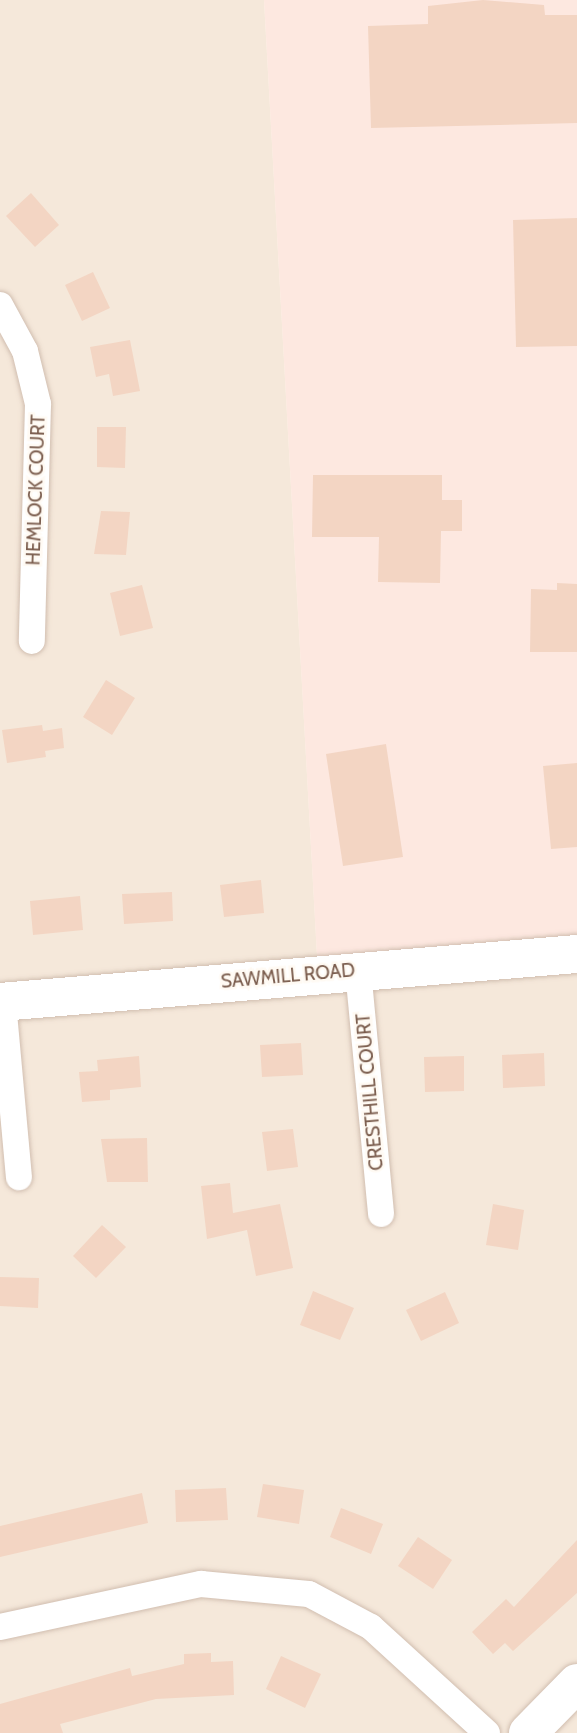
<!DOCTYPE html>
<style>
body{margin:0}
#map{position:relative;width:577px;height:1733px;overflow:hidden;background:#fdf6ec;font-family:Cabin,sans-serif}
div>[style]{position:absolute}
.residential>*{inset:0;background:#f5e8da}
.commercial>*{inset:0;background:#fde8e0}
.building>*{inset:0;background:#f3d5c3}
.roads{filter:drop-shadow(0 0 2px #d1beb0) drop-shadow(0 0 2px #d1beb0)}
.street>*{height:26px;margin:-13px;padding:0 13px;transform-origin:13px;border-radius:13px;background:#fff}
.secondary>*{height:38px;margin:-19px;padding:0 19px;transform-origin:19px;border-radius:19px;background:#fff}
span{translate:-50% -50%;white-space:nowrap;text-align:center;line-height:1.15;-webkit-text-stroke:5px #fffaf3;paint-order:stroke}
.street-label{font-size:19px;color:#7a5c4d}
</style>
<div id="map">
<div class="residential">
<div style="clip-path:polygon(0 0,264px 0,318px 973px,577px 954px,577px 1733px,0 1733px)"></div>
</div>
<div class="commercial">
<div style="clip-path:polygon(264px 0,577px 0,577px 954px,318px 974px)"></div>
</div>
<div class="building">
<div style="clip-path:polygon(483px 0,544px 5px,545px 15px,577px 15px,577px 123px,371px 128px,368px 26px,428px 24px,428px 6px)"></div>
<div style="clip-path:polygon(31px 193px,59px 225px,35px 247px,6px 216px)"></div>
<div style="clip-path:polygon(577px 218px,577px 346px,516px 347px,513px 220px)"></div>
<div style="clip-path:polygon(93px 272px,110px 308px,82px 321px,65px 285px)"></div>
<div style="clip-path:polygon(130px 340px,140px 391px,113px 396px,109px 374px,96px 377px,90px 347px)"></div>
<div style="clip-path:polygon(97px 427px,126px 427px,125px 468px,97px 467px)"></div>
<div style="clip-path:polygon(313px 475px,442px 475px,442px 500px,462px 500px,462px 531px,441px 531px,440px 583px,378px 582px,379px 537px,312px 537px)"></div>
<div style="clip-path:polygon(101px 511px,130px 512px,126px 555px,94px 554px)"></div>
<div style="clip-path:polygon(557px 583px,577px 584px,577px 652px,530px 652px,531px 589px,557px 590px)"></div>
<div style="clip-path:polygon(142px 585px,153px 628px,120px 636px,110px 593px)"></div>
<div style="clip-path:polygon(106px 680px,135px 698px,112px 735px,83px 717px)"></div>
<div style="clip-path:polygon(42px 725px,43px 731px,62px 728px,64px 748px,45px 751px,46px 757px,7px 763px,2px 730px)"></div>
<div style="clip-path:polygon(386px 744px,403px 857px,343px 866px,326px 754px)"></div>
<div style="clip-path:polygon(577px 763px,577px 847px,551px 849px,543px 766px)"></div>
<div style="clip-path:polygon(261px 880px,264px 913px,224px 917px,220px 885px)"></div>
<div style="clip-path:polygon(172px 892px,173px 921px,124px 924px,122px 894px)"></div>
<div style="clip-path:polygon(80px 896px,83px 930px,33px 935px,30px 901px)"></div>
<div style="clip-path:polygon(301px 1043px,303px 1075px,262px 1077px,260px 1045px)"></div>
<div style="clip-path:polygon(544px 1053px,545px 1086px,503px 1088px,502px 1055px)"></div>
<div style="clip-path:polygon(139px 1056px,141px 1087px,110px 1090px,110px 1100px,82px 1102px,79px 1072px,98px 1071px,97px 1060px)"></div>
<div style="clip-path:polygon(464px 1056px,464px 1091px,425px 1092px,424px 1057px)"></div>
<div style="clip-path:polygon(293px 1129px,298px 1167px,267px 1171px,262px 1132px)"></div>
<div style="clip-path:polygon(147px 1138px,148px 1182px,107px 1182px,101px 1139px)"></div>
<div style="clip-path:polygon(230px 1183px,233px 1213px,280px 1204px,293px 1268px,256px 1276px,247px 1230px,207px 1239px,201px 1186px)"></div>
<div style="clip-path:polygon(493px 1204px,524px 1210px,518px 1250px,486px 1245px)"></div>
<div style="clip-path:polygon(102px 1225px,126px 1247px,96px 1278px,73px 1256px)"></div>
<div style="clip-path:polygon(0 1277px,39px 1278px,38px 1308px,0 1306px)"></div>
<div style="clip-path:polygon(313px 1291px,354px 1308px,340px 1340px,300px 1325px)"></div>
<div style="clip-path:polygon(445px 1292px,459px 1323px,421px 1341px,406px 1310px)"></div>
<div style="clip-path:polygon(263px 1484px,304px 1490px,299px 1524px,257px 1517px)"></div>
<div style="clip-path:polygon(226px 1488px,228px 1520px,176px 1522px,175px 1490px)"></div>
<div style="clip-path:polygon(142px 1493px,148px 1523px,0 1557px,0 1526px)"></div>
<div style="clip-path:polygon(341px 1508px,383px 1524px,371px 1554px,330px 1537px)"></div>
<div style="clip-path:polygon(418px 1537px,452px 1560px,433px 1589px,398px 1566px)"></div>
<div style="clip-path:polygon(577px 1540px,577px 1593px,513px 1651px,505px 1643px,493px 1654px,472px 1632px,506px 1599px,514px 1607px)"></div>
<div style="clip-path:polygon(211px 1653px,211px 1662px,233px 1661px,234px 1695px,156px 1699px,60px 1724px,63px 1733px,0 1733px,0 1704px,130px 1668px,132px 1676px,184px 1664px,184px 1654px)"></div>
<div style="clip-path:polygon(281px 1656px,321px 1674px,305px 1708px,266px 1689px)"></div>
</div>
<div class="roads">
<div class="street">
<div style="left:0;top:305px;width:52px;rotate:61.5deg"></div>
<div style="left:25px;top:351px;width:55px;rotate:76.2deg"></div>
<div style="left:38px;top:404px;width:237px;rotate:91.5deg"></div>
<div style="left:358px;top:970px;width:245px;rotate:84.6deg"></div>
<div style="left:3px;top:1002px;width:176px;rotate:84.8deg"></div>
<div style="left:0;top:1627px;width:206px;rotate:-12.1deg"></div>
<div style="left:201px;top:1584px;width:108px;rotate:5.3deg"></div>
<div style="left:309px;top:1594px;width:70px;rotate:28deg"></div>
<div style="left:371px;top:1627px;width:157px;rotate:42.4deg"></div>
</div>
<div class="secondary">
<div style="left:0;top:1002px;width:579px;rotate:-4.76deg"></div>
<div style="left:528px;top:1733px;width:70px;rotate:-45.6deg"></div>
</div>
</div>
<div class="street-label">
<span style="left:36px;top:490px;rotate:-88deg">HEMLOCK COURT</span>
<span style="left:288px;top:976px;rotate:-5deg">SAWMILL ROAD</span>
<span style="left:370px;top:1092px;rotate:-95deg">CRESTHILL COURT</span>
</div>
</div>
